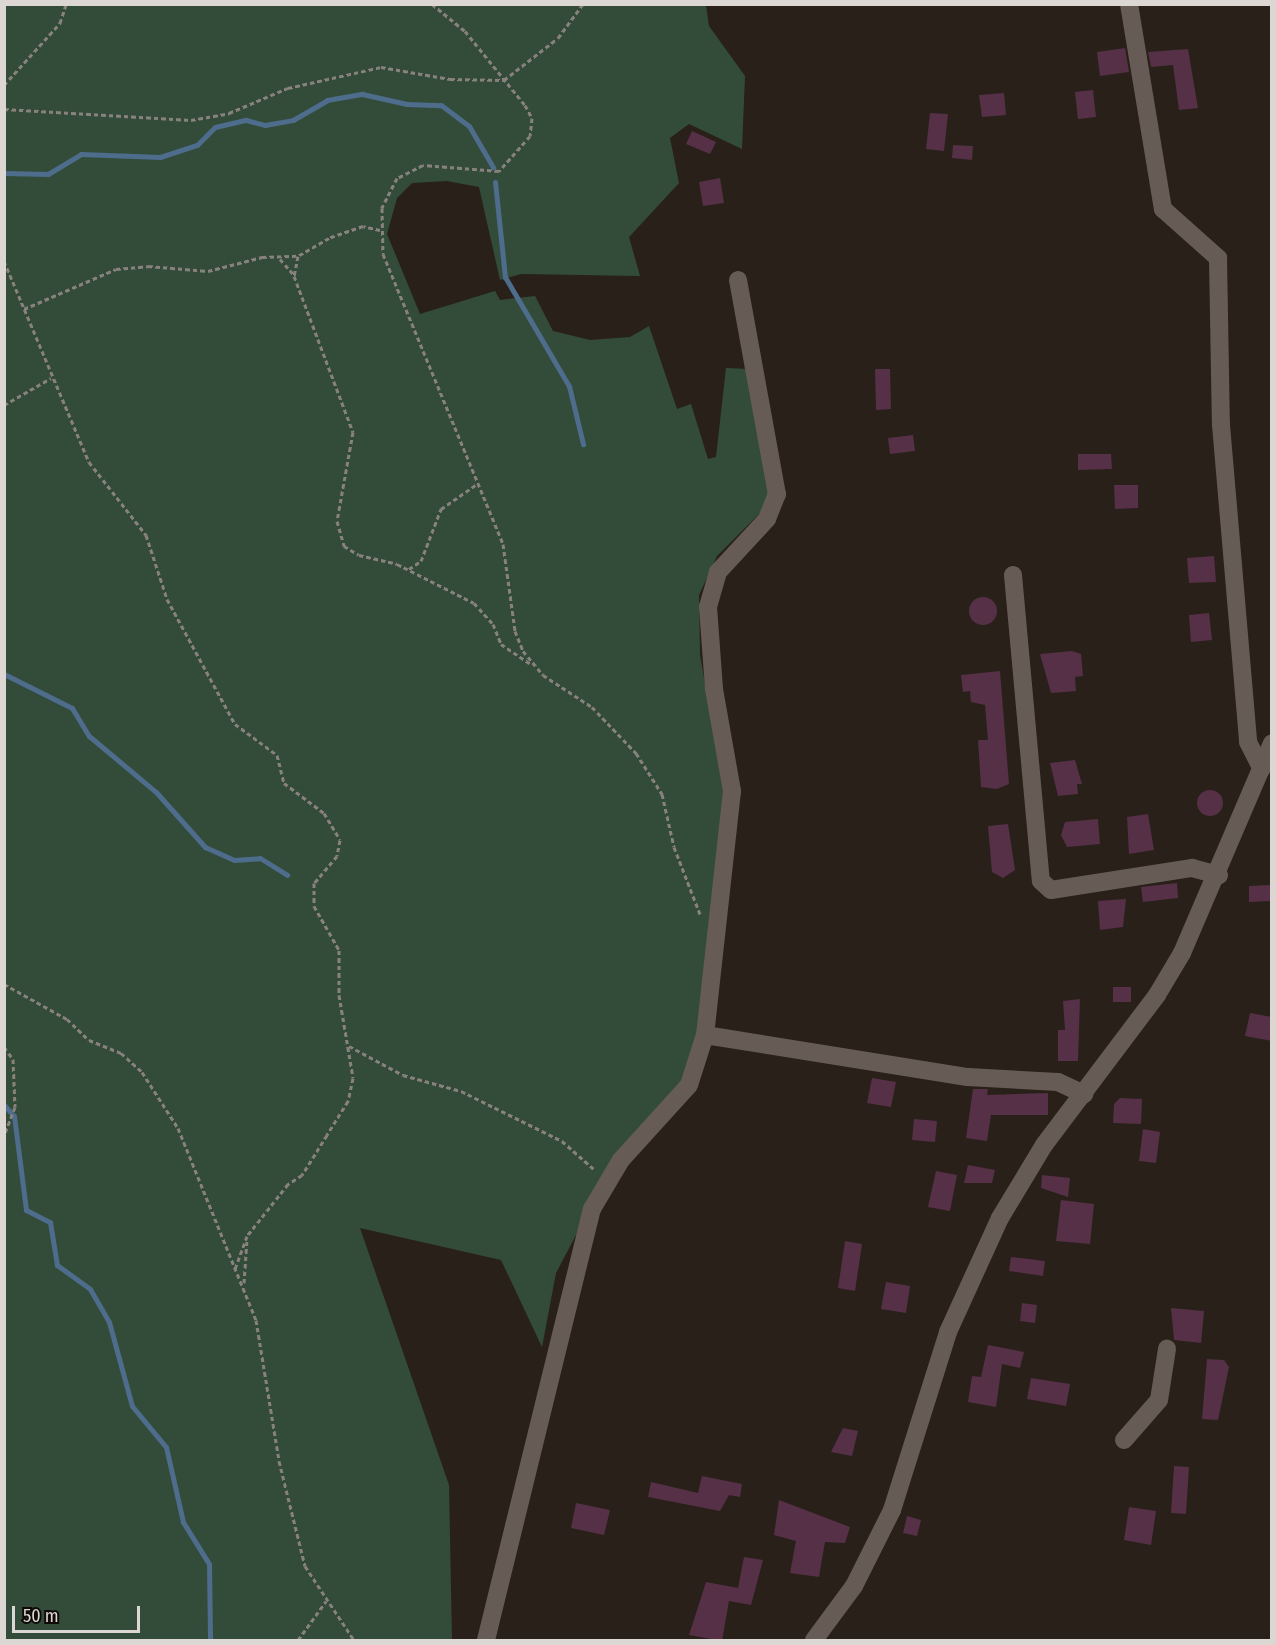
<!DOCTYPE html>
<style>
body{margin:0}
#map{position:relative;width:1276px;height:1645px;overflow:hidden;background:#29201a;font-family:"Fira Sans Condensed",sans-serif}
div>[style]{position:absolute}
.green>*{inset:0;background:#334c3a}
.stream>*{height:5px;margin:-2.5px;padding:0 2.5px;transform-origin:2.5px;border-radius:2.5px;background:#4e6c8c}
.building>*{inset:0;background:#553046}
.round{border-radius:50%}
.path>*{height:3px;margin-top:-1.5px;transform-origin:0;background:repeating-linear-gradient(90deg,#88817c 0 4.5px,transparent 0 7.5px)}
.minor>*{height:18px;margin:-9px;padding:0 9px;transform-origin:9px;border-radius:9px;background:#675c55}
span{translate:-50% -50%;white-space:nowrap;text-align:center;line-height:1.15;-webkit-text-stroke:4.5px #0f0a08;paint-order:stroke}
.frame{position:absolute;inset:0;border:6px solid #ddd7d3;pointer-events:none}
.scale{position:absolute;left:12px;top:1606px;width:128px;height:27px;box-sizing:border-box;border:3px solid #ddd7d3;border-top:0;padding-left:8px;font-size:18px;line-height:21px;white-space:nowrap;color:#ddd7d3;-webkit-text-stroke:4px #0f0a08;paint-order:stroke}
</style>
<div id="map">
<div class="green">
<div style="clip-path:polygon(5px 5px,706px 5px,709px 26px,745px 76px,742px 149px,689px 124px,670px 138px,679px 183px,629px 237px,640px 276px,521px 274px,500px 280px,479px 187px,447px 181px,412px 183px,397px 198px,387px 234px,420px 314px,495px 291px,500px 300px,535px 296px,553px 331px,590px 340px,630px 337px,649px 326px,677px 409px,691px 404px,708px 459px,716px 457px,726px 368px,749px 369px,772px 501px,717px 556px,699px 595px,700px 655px,725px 799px,693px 1067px,616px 1159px,556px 1273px,542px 1347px,501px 1260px,360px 1228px,449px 1485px,452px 1640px,5px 1640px)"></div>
</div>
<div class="stream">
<div style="left:4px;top:173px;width:44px;rotate:1.3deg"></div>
<div style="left:48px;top:174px;width:39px;rotate:-31deg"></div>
<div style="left:81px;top:154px;width:79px;rotate:2.2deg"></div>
<div style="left:160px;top:157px;width:39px;rotate:-18deg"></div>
<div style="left:197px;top:145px;width:25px;rotate:-45deg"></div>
<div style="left:215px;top:127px;width:32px;rotate:-13deg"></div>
<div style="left:246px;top:120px;width:20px;rotate:15deg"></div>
<div style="left:265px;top:125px;width:28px;rotate:-10deg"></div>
<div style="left:293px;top:120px;width:39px;rotate:-30deg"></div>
<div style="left:327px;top:100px;width:36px;rotate:-10deg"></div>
<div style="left:362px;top:94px;width:46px;rotate:12.5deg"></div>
<div style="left:407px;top:104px;width:34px;rotate:2deg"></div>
<div style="left:441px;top:105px;width:35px;rotate:37deg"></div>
<div style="left:469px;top:126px;width:48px;rotate:59.7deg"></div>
<div style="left:495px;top:182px;width:96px;rotate:84deg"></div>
<div style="left:505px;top:277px;width:126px;rotate:59.6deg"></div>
<div style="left:569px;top:386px;width:60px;rotate:76.4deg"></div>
<div style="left:4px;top:674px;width:76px;rotate:26.6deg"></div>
<div style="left:72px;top:708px;width:33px;rotate:59deg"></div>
<div style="left:89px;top:736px;width:87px;rotate:39.9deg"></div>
<div style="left:156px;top:792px;width:74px;rotate:48.3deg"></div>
<div style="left:205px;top:847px;width:32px;rotate:24deg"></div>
<div style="left:234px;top:860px;width:26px;rotate:-4deg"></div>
<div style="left:260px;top:858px;width:32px;rotate:32deg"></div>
<div style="left:4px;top:1105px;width:15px;rotate:48deg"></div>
<div style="left:14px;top:1116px;width:95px;rotate:82.7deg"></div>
<div style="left:26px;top:1210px;width:27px;rotate:27deg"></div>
<div style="left:50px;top:1222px;width:44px;rotate:80.8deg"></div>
<div style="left:57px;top:1265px;width:41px;rotate:36deg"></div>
<div style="left:90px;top:1289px;width:38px;rotate:60deg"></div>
<div style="left:109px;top:1322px;width:87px;rotate:74.7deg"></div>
<div style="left:132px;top:1406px;width:53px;rotate:50.3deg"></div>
<div style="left:166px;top:1447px;width:77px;rotate:77.2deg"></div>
<div style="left:183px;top:1522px;width:49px;rotate:58.2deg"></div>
<div style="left:209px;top:1564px;width:76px;rotate:89.2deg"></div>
</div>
<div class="building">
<div style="clip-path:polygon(1125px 48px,1129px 72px,1100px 76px,1097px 52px)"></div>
<div style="clip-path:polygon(1188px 49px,1198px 108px,1179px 110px,1173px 65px,1151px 67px,1148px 52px)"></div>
<div style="clip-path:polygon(1093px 90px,1096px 117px,1078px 119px,1075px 92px)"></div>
<div style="clip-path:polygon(1004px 93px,1006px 115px,982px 117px,979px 95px)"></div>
<div style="clip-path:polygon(930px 113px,948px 114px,944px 151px,926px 149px)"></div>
<div style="clip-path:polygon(692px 131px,716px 142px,710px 154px,686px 144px)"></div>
<div style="clip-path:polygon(953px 145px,973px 146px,972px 160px,952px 158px)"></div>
<div style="clip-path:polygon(720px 178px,724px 203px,703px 206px,699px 182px)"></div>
<div style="clip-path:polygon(875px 369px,890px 369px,891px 409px,876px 410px)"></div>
<div style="clip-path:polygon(913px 435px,915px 451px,890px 454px,888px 438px)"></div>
<div style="clip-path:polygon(1078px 454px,1111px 454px,1112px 469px,1078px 470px)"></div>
<div style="clip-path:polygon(1114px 485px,1138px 485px,1138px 508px,1115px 509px)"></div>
<div style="clip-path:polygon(1214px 556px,1216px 582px,1189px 583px,1187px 558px)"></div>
<div class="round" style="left:969px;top:597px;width:28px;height:28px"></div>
<div style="clip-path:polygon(1209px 613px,1212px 640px,1191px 642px,1189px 615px)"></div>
<div style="clip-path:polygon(1072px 651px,1081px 654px,1083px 676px,1075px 677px,1076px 691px,1051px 693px,1040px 654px)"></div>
<div style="clip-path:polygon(1000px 671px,1009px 784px,997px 789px,981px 787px,978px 740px,988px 740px,985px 705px,971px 702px,970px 691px,963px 692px,961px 675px)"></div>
<div style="clip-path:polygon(1075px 760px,1082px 784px,1077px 784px,1078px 794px,1058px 796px,1050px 763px)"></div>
<div class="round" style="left:1197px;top:790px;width:26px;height:26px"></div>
<div style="clip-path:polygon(1148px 814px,1154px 850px,1129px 854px,1127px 817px)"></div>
<div style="clip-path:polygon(1098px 819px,1100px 844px,1067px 847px,1061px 835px,1065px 822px)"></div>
<div style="clip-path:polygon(1008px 824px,1015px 870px,1003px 878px,992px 872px,988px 826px)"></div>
<div style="clip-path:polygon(1177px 883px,1178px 898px,1143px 902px,1141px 887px)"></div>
<div style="clip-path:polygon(1270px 885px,1270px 901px,1249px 902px,1249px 886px)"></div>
<div style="clip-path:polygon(1126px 899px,1123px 927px,1100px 930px,1098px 901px)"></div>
<div style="clip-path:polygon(1113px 987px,1131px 987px,1131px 1002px,1113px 1002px)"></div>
<div style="clip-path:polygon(1080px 999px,1078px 1061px,1058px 1061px,1058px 1030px,1065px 1030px,1063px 1001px)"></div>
<div style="clip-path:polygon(1250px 1013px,1272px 1017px,1272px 1041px,1245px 1036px)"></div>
<div style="clip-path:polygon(872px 1078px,896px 1082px,891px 1107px,867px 1103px)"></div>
<div style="clip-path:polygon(973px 1089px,988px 1089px,987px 1095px,1048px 1093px,1048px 1115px,991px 1115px,987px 1141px,966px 1138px)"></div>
<div style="clip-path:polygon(1120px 1098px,1142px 1099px,1141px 1124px,1113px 1123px,1114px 1104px)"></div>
<div style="clip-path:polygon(914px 1119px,937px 1121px,935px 1142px,912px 1140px)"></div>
<div style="clip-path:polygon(1143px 1129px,1160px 1132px,1156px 1163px,1139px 1161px)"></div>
<div style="clip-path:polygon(968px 1165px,995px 1170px,992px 1183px,964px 1183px)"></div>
<div style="clip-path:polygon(936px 1171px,957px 1175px,950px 1211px,928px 1207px)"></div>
<div style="clip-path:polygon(1042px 1175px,1070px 1178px,1068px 1197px,1041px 1188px)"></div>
<div style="clip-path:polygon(1061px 1200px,1094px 1204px,1090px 1244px,1056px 1241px)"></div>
<div style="clip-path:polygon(845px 1241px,862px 1244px,855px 1291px,838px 1288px)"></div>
<div style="clip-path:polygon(1011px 1257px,1045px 1261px,1043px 1276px,1009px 1271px)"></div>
<div style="clip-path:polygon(886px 1282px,910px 1286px,906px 1313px,881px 1309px)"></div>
<div style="clip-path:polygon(1022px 1303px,1037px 1305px,1035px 1323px,1020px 1321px)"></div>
<div style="clip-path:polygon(1171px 1308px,1204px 1311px,1201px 1343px,1174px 1340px)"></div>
<div style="clip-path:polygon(988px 1345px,1024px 1352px,1020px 1368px,1002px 1364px,996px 1407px,968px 1402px,972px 1376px,981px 1377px)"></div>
<div style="clip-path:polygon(1207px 1359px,1224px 1360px,1229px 1367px,1218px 1420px,1202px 1419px)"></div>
<div style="clip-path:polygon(1031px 1378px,1070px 1384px,1066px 1406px,1027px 1399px)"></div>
<div style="clip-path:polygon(843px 1428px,858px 1431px,852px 1456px,831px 1452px)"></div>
<div style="clip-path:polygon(1174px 1466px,1189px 1467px,1186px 1514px,1171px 1513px)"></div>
<div style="clip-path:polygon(702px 1476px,742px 1484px,740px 1497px,729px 1495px,720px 1511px,648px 1497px,651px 1482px,698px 1493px)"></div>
<div style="clip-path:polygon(779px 1500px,850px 1527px,845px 1543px,825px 1542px,819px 1577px,790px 1573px,796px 1541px,774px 1535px)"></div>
<div style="clip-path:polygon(576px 1503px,610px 1510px,604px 1535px,571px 1528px)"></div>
<div style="clip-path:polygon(1129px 1507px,1156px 1511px,1151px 1545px,1124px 1540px)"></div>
<div style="clip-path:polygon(907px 1516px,921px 1520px,917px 1536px,903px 1533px)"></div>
<div style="clip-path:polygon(744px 1557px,763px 1560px,751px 1605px,729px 1601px,722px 1641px,689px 1635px,706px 1582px,738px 1588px)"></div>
</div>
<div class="path">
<div style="left:432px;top:4px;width:43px;rotate:39.3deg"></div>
<div style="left:465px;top:31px;width:95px;rotate:51deg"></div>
<div style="left:525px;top:105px;width:15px;rotate:62deg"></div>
<div style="left:532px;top:118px;width:18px;rotate:96deg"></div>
<div style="left:530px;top:136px;width:47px;rotate:131.5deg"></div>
<div style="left:499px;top:171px;width:76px;rotate:-175.5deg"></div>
<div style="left:423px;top:165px;width:29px;rotate:153deg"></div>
<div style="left:397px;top:178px;width:34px;rotate:117deg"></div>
<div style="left:382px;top:208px;width:46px;rotate:88.8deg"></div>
<div style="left:383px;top:254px;width:314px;rotate:67.5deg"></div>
<div style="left:503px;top:544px;width:88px;rotate:82.1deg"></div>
<div style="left:515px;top:631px;width:22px;rotate:68deg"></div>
<div style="left:523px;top:651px;width:31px;rotate:50deg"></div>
<div style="left:543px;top:675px;width:59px;rotate:33.1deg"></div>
<div style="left:592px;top:707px;width:64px;rotate:46.3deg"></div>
<div style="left:636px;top:753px;width:49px;rotate:57.6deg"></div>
<div style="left:662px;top:794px;width:54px;rotate:77.2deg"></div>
<div style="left:674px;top:847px;width:72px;rotate:68.8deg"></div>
<div style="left:4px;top:85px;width:84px;rotate:-47.9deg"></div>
<div style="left:60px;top:23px;width:20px;rotate:-72deg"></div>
<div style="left:4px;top:109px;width:187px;rotate:3.4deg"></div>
<div style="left:191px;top:120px;width:39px;rotate:-10deg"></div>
<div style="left:229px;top:113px;width:64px;rotate:-23deg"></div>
<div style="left:288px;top:88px;width:95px;rotate:-12.7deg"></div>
<div style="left:381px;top:67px;width:70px;rotate:9.9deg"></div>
<div style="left:450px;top:79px;width:54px;rotate:1.1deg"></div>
<div style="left:504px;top:80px;width:68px;rotate:-37.9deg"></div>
<div style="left:558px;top:38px;width:42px;rotate:-53.7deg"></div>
<div style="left:380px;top:230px;width:17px;rotate:-167deg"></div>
<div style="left:363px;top:226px;width:36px;rotate:161deg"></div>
<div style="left:329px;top:238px;width:36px;rotate:150deg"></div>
<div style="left:298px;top:256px;width:20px;rotate:101deg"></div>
<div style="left:294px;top:276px;width:167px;rotate:69.3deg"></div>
<div style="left:353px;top:432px;width:90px;rotate:100.2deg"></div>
<div style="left:337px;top:521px;width:26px;rotate:74deg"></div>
<div style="left:344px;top:546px;width:17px;rotate:31deg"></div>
<div style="left:359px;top:555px;width:39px;rotate:13deg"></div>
<div style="left:397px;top:564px;width:86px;rotate:26.9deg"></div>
<div style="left:474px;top:603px;width:28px;rotate:48deg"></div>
<div style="left:493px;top:624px;width:22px;rotate:68deg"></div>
<div style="left:501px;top:644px;width:37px;rotate:34deg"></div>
<div style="left:280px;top:259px;width:20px;rotate:49deg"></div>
<div style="left:4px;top:261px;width:218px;rotate:67.1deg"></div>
<div style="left:89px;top:462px;width:93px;rotate:52deg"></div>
<div style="left:146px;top:535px;width:67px;rotate:71.8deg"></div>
<div style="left:167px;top:599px;width:142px;rotate:61.5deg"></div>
<div style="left:235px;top:724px;width:52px;rotate:36.4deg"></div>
<div style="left:277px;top:755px;width:29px;rotate:76deg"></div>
<div style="left:284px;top:783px;width:50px;rotate:36.9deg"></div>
<div style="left:324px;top:813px;width:31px;rotate:59deg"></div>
<div style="left:340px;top:840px;width:16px;rotate:101deg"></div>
<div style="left:337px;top:856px;width:35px;rotate:130deg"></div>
<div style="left:314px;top:883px;width:23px;rotate:90deg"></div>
<div style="left:314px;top:906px;width:51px;rotate:60.4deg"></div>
<div style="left:339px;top:950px;width:45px;rotate:90deg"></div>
<div style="left:339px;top:995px;width:84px;rotate:80.4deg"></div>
<div style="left:353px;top:1078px;width:24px;rotate:102deg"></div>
<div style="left:348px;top:1101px;width:40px;rotate:122deg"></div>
<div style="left:327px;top:1135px;width:47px;rotate:122deg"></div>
<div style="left:302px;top:1175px;width:17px;rotate:147deg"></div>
<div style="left:288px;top:1184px;width:66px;rotate:128.3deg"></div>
<div style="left:247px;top:1236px;width:35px;rotate:110deg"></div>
<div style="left:24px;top:309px;width:100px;rotate:-23.5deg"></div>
<div style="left:116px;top:269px;width:32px;rotate:-5deg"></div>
<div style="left:148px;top:266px;width:60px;rotate:4.8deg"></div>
<div style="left:208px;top:271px;width:56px;rotate:-14.5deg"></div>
<div style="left:262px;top:257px;width:36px;rotate:-2deg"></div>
<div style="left:4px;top:405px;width:54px;rotate:-29.9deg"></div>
<div style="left:409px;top:569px;width:14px;rotate:-34deg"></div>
<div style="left:421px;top:561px;width:56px;rotate:-69deg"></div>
<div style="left:441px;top:509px;width:44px;rotate:-34.8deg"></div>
<div style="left:4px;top:984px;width:72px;rotate:29.1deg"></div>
<div style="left:67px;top:1019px;width:30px;rotate:44deg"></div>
<div style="left:89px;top:1040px;width:35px;rotate:22deg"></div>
<div style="left:121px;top:1053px;width:28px;rotate:42deg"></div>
<div style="left:142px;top:1072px;width:67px;rotate:57.3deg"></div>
<div style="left:178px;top:1128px;width:207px;rotate:67.9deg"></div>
<div style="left:256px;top:1320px;width:143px;rotate:80.7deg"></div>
<div style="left:279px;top:1461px;width:108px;rotate:76.1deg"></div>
<div style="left:305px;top:1566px;width:89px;rotate:56.5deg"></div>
<div style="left:349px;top:1046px;width:61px;rotate:28.2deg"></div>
<div style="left:403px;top:1075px;width:60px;rotate:15.4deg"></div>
<div style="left:461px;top:1091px;width:113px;rotate:26.3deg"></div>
<div style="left:562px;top:1141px;width:44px;rotate:41.3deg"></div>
<div style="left:4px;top:1047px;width:15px;rotate:53deg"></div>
<div style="left:13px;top:1059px;width:48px;rotate:87.6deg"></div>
<div style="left:15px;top:1107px;width:31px;rotate:111deg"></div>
<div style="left:244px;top:1283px;width:44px;rotate:-86.1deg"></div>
<div style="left:298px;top:1640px;width:48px;rotate:-54.3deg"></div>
</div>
<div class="minor">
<div style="left:1129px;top:4px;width:208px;rotate:80.6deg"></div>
<div style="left:1163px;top:209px;width:74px;rotate:41.7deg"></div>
<div style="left:1218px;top:258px;width:167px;rotate:89deg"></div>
<div style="left:1221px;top:425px;width:318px;rotate:85.1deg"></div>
<div style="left:1248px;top:742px;width:30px;rotate:63deg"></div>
<div style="left:738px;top:280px;width:218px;rotate:79.7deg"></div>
<div style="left:777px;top:494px;width:27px;rotate:112deg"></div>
<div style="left:767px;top:519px;width:72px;rotate:132.8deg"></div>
<div style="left:718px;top:572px;width:36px;rotate:106deg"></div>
<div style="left:708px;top:607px;width:82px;rotate:85.8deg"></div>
<div style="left:714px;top:689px;width:104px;rotate:80deg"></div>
<div style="left:732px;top:791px;width:245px;rotate:96.3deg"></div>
<div style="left:705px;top:1035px;width:266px;rotate:9.1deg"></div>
<div style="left:968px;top:1077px;width:90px;rotate:3.2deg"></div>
<div style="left:1058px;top:1082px;width:29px;rotate:25deg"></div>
<div style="left:1013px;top:575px;width:307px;rotate:84.8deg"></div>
<div style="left:1041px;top:881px;width:13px;rotate:42deg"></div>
<div style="left:1051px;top:890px;width:143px;rotate:-8.9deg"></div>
<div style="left:1192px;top:868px;width:28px;rotate:15deg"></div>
<div style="left:1124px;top:1440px;width:53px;rotate:-48.8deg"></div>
<div style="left:1159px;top:1400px;width:52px;rotate:-81.1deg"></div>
<div style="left:486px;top:1640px;width:444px;rotate:-76.2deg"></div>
<div style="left:592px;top:1209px;width:57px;rotate:-59.4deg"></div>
<div style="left:621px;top:1160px;width:101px;rotate:-47.8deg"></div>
<div style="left:689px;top:1085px;width:52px;rotate:-72.3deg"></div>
<div style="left:814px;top:1640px;width:67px;rotate:-53.5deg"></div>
<div style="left:854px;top:1586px;width:85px;rotate:-63.4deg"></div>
<div style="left:892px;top:1510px;width:187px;rotate:-72.5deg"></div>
<div style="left:948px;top:1332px;width:125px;rotate:-65.5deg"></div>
<div style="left:1000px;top:1218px;width:85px;rotate:-58.9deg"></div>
<div style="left:1044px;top:1145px;width:188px;rotate:-53deg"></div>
<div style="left:1157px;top:995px;width:49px;rotate:-59.2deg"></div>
<div style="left:1182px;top:953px;width:228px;rotate:-66.8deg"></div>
</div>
<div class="frame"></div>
<div class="scale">50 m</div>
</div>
